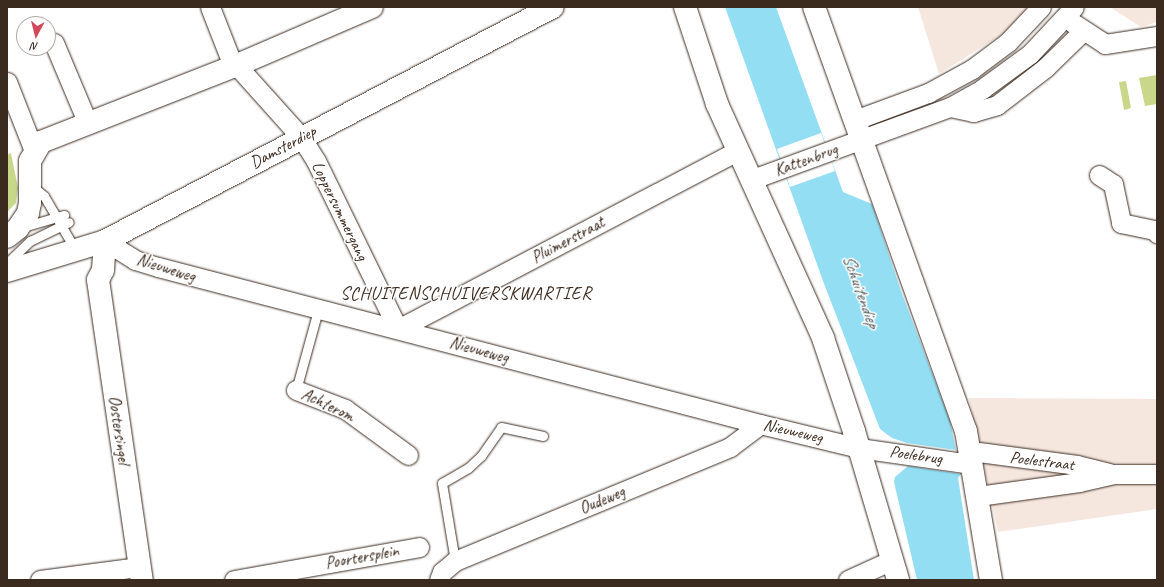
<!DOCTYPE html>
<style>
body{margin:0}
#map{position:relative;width:1164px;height:587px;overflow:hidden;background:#fff;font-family:Caveat,sans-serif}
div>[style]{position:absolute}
.built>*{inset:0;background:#f5e6de}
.green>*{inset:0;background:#c9d78a}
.water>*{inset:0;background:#93def3}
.pier>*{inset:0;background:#fff}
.roads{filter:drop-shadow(0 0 1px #3b2a1e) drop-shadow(0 0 1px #3b2a1e)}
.lane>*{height:9px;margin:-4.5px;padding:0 4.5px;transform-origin:4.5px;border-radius:4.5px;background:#fff}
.street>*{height:19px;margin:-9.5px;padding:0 9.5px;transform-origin:9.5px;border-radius:9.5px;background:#fff}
.secondary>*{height:22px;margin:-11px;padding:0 11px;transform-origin:11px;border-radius:11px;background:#fff}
span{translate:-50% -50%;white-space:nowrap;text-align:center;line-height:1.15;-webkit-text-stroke:3px #fff;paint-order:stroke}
.street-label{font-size:17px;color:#3b2a1e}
.water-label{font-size:18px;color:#55605e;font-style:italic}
.neighbourhood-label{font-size:18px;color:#3b2a1e;letter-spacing:1px}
.frame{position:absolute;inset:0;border:8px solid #3b2a1e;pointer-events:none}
.north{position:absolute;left:16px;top:16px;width:40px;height:40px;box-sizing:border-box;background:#fff;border:1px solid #b1aaa5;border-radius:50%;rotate:187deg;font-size:11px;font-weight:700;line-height:16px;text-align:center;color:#3b2a1e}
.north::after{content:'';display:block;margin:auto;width:14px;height:18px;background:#d1495b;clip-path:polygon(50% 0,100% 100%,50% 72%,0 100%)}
</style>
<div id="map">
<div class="built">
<div style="clip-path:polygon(918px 7px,1046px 7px,939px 74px)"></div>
<div style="clip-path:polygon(1110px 7px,1157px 7px,1157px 22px,1141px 27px)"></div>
<div style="clip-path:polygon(969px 398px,1157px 399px,1157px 509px,998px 532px)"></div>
</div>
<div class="green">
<div style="clip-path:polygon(1157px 75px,1157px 104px,1145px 106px,1139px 78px)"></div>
<div style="clip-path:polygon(1126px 81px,1131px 108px,1124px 110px,1119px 82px)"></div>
<div style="clip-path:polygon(11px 153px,18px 188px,16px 203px,7px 212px,7px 155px)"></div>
</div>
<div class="water">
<div style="clip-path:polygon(725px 7px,776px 7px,843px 192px,872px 204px,901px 291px,950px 421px,961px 474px,958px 478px,974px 580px,917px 580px,894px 482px,895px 477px,908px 466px,907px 443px,892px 438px,880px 429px,823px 281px)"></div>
</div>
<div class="pier">
<div style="clip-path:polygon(821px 133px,835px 171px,790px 187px,777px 149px)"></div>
<div style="clip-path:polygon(907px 443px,956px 450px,961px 474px,908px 466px)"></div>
</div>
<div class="roads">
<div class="lane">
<div style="left:32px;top:186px;width:16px;rotate:40deg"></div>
<div style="left:44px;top:196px;width:61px;rotate:59.7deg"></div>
<div style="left:23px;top:227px;width:43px;rotate:-16.3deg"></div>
<div style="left:7px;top:263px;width:32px;rotate:-44deg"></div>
<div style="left:30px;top:241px;width:43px;rotate:-26deg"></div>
<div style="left:296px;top:390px;width:83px;rotate:-74.6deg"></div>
<div style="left:455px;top:561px;width:79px;rotate:-99.5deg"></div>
<div style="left:442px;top:483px;width:30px;rotate:-30deg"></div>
<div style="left:468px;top:468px;width:18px;rotate:-43deg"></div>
<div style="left:481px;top:456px;width:35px;rotate:-55deg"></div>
<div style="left:501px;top:427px;width:43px;rotate:12.1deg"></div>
</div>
<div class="street">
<div style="left:210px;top:7px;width:55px;rotate:68.6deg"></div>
<div style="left:230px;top:58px;width:106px;rotate:48.1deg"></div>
<div style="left:301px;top:137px;width:28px;rotate:58deg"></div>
<div style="left:316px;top:161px;width:187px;rotate:64deg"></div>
<div style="left:398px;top:329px;width:383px;rotate:-27.7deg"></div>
<div style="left:1073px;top:23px;width:38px;rotate:33deg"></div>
<div style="left:1105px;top:44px;width:53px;rotate:-8.7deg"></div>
<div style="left:54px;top:43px;width:88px;rotate:67.2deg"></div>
<div style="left:7px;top:82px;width:74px;rotate:68.6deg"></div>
<div style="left:950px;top:107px;width:24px;rotate:12deg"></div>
<div style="left:973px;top:112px;width:25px;rotate:-16deg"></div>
<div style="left:997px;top:105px;width:61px;rotate:-37.6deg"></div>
<div style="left:1045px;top:68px;width:53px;rotate:-44.2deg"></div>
<div style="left:855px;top:120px;width:78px;rotate:-20.3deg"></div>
<div style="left:928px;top:93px;width:50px;rotate:-28.6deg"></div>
<div style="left:972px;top:69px;width:45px;rotate:-36.9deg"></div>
<div style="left:1008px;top:42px;width:48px;rotate:-46.7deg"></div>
<div style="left:1099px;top:175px;width:17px;rotate:33deg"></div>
<div style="left:1113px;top:184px;width:40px;rotate:78deg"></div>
<div style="left:1121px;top:223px;width:35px;rotate:12deg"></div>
<div style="left:1155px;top:230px;width:4px;rotate:56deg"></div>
<div style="left:750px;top:180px;width:213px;rotate:-20.1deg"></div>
<div style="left:950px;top:107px;width:37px;rotate:-29deg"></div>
<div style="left:982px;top:89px;width:59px;rotate:-36.1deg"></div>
<div style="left:1030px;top:54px;width:64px;rotate:-46.9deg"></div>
<div style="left:105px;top:241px;width:36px;rotate:32deg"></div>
<div style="left:135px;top:260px;width:24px;rotate:17deg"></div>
<div style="left:158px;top:267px;width:622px;rotate:14.62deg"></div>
<div style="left:760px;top:424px;width:102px;rotate:13.6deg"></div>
<div style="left:859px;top:448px;width:114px;rotate:8.1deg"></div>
<div style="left:296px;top:390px;width:53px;rotate:21.2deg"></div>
<div style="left:345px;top:409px;width:78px;rotate:36.1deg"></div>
<div style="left:971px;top:451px;width:107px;rotate:7.5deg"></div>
<div style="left:1077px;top:465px;width:34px;rotate:14deg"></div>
<div style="left:978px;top:496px;width:102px;rotate:-7.9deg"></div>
<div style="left:1079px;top:482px;width:35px;rotate:-13deg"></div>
<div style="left:1113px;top:474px;width:44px"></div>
<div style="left:40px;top:580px;width:100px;rotate:-7.5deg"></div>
<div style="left:234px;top:580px;width:188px;rotate:-10.1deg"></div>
<div style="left:439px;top:580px;width:9px;rotate:-69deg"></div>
<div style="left:442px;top:572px;width:17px;rotate:-40deg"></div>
<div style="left:455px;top:561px;width:298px;rotate:-22.5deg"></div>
<div style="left:730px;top:447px;width:38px;rotate:-37deg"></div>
<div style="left:848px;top:580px;width:48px;rotate:-24.4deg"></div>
</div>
<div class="secondary">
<div style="left:685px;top:7px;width:102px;rotate:71.7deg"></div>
<div style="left:717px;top:104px;width:257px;rotate:65.6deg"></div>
<div style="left:823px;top:338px;width:98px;rotate:71.6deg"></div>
<div style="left:854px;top:431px;width:155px;rotate:73.5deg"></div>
<div style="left:814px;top:7px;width:450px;rotate:70.3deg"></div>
<div style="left:966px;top:431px;width:151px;rotate:80.5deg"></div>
<div style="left:7px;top:237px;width:14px;rotate:-39deg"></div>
<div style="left:18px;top:228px;width:18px;rotate:-56deg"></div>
<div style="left:28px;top:213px;width:10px;rotate:-79deg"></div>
<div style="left:30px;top:203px;width:42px;rotate:-90deg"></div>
<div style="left:30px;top:161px;width:22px;rotate:-60deg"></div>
<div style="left:41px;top:142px;width:208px;rotate:-21.4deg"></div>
<div style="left:235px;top:66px;width:149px;rotate:-23.3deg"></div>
<div style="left:105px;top:241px;width:29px;rotate:94deg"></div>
<div style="left:103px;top:270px;width:11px;rotate:117deg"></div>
<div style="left:98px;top:280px;width:303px;rotate:81.7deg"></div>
<div style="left:7px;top:271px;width:102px;rotate:-17deg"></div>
<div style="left:105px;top:241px;width:505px;rotate:-27.58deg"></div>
</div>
</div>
<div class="street-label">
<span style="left:283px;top:147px;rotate:-28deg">Damsterdiep</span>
<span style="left:806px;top:160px;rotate:-20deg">Kattenbrug</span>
<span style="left:340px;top:211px;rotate:64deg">Loppersummergang</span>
<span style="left:568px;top:240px;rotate:-28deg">Pluimerstraat</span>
<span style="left:166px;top:268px;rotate:17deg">Nieuweweg</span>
<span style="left:479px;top:350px;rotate:15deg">Nieuweweg</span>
<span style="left:328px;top:405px;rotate:26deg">Achterom</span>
<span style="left:119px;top:430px;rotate:82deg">Oostersingel</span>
<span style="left:793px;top:431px;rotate:13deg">Nieuweweg</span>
<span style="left:916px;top:455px;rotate:8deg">Poelebrug</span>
<span style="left:1042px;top:461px;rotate:7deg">Poelestraat</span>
<span style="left:602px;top:500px;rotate:-23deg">Oudeweg</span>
<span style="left:362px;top:557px;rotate:-10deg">Poortersplein</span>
</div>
<div class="water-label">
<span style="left:861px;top:291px;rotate:70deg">Schuitendiep</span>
</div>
<div class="neighbourhood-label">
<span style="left:466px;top:293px">SCHUITENSCHUIVERSKWARTIER</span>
</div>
<div class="frame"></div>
<div class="north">N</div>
</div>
